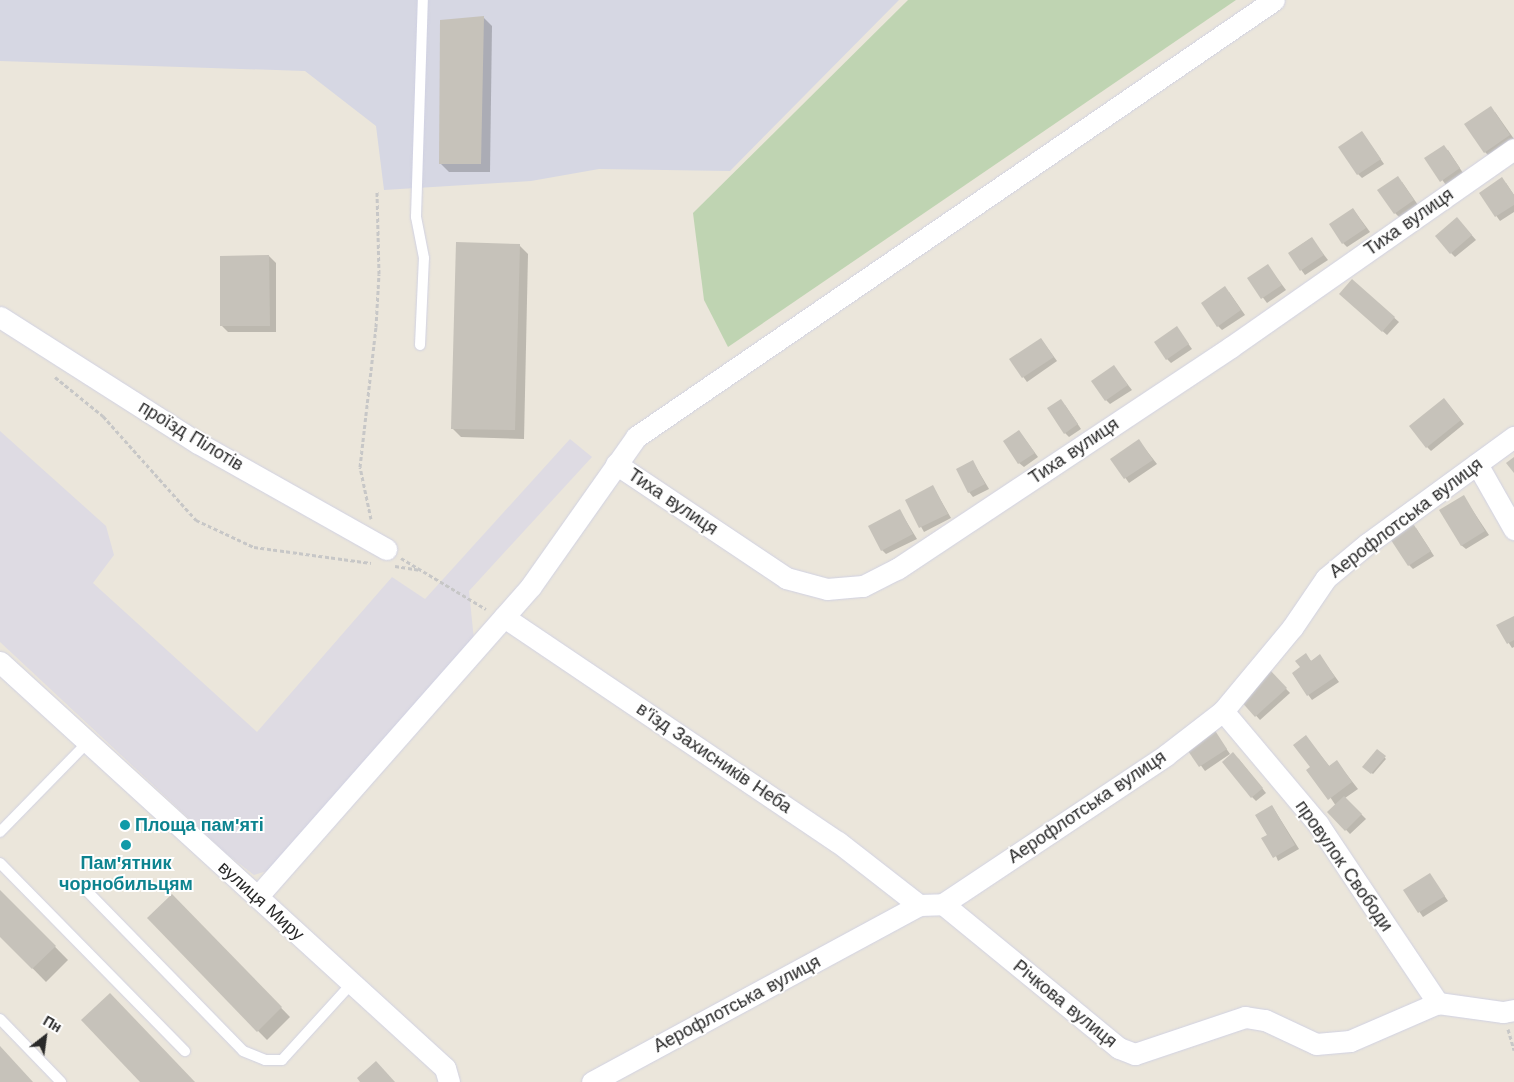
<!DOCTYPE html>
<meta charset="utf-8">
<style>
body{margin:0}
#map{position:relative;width:1514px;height:1082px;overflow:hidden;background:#ebe6db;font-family:"Work Sans",sans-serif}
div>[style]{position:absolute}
.industrial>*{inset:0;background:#dedbe3}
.airport>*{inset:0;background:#d6d7e3}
.cemetery>*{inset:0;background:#bfd4b2}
.shadow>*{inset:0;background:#0003}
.building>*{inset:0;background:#c6c2ba}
.path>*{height:3px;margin-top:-1.5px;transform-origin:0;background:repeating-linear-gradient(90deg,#c7c7c7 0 4px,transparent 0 6.5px)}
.roads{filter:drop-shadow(0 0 1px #d0d1e2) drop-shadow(0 0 1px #d0d1e2)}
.lane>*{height:10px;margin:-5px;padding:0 5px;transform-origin:5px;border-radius:5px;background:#fff}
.street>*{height:21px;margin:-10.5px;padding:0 10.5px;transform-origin:10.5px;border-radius:10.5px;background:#fff}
.dots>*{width:14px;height:14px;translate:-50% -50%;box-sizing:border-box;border:2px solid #fff;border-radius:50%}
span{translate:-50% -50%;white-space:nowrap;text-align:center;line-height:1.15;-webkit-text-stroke:4px #fff;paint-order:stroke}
.street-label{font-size:18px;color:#292929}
.culture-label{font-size:18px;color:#0d838f;font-weight:700}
.left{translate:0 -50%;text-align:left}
.north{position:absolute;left:20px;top:1012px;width:50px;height:50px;-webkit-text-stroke:4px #fff;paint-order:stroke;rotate:30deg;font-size:14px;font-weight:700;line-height:20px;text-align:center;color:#292929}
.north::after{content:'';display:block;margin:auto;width:18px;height:22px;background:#292929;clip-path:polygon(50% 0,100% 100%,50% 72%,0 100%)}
</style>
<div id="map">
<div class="industrial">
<div style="clip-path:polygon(0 431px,106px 526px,114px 555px,93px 583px,257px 732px,392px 577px,425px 599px,570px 439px,592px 457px,469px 591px,474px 640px,270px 870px,254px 875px,227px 854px,0 642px)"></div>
</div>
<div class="airport">
<div style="clip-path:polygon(0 0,899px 0,730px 171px,599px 169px,531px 181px,384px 190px,376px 126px,305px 71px,0 61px)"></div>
</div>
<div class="cemetery">
<div style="clip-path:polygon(908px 0,1236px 0,728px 347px,704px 300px,693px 213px)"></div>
</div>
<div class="shadow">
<div style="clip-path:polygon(483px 17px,492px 26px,490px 172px,449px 172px,440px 163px)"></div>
<div style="clip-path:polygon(1495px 112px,1514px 139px,1489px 156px,1485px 152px)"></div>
<div style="clip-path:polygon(1362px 132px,1384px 164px,1362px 178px,1358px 174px)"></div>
<div style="clip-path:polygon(1448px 150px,1463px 173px,1446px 185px,1426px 158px)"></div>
<div style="clip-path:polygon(1402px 182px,1418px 205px,1399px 217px,1395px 213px)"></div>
<div style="clip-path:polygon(1506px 183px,1514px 195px,1514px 212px,1500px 221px,1480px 193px)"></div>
<div style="clip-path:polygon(1353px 209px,1370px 232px,1347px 247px,1343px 243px)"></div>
<div style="clip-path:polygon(1461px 223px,1476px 240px,1455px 257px,1451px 253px)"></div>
<div style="clip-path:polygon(1311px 238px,1328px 260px,1305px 275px,1289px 253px)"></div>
<div style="clip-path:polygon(519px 245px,528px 254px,524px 439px,461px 437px,452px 428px)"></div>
<div style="clip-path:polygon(269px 256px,276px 263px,276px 332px,228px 332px,222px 326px)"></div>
<div style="clip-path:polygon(1268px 266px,1286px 290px,1267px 303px,1249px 279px)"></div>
<div style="clip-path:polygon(1352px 281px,1399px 322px,1387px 335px,1345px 298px)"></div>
<div style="clip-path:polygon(1229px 292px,1245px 315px,1222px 330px,1218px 326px)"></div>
<div style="clip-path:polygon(1177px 328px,1192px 349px,1171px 363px,1167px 359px)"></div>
<div style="clip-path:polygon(1041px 339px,1057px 361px,1027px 382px,1011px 360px)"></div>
<div style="clip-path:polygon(1114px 367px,1132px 390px,1110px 404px,1106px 400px)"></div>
<div style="clip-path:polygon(1448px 404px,1464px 424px,1431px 451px,1427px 447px)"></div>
<div style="clip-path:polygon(1065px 405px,1081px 429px,1069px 437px,1065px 433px)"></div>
<div style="clip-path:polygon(1019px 431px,1038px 457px,1024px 467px,1019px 463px)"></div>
<div style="clip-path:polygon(1139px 441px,1157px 464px,1129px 483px,1112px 459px)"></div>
<div style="clip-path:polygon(973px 462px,989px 489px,973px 497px,969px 492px)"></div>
<div style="clip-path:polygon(933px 487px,951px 518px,924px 532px,906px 500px)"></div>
<div style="clip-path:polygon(1463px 496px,1489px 535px,1466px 549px,1461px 545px)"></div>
<div style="clip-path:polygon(900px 511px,917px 539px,886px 554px,882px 550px)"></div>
<div style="clip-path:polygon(1416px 528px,1434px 556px,1413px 569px,1409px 565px)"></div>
<div style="clip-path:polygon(1514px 617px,1514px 647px,1512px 648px,1498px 626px)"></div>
<div style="clip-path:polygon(1306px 655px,1311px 661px,1320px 656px,1339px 682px,1312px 700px,1293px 674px,1302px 668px)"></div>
<div style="clip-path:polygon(1270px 672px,1290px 693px,1260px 720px,1241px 699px)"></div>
<div style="clip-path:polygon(1214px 731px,1230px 754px,1205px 771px,1188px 748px)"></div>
<div style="clip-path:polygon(1306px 737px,1330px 767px,1337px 762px,1358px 789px,1345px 798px,1366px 819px,1350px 834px,1329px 812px,1336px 806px,1311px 768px)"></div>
<div style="clip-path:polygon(1377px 750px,1386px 759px,1373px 774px,1364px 767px)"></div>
<div style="clip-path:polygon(1238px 758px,1266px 793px,1256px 801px,1252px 797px)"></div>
<div style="clip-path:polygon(1272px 806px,1299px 849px,1278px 861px,1268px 836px)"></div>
<div style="clip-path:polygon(1430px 875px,1448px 901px,1423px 917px,1405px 891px)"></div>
<div style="clip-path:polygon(0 891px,68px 960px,46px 982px,0 935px)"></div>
<div style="clip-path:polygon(172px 896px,290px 1017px,267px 1040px,148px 918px)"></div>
</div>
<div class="building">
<div style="clip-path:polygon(484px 16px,481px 164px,439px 164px,440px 20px)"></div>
<div style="clip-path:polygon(1491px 106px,1510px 135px,1484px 153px,1464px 124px)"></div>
<div style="clip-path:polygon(1362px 131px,1381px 159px,1357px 175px,1338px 147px)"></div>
<div style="clip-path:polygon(1444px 145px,1460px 168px,1440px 182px,1424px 158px)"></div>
<div style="clip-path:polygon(1398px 176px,1414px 200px,1394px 214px,1377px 190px)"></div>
<div style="clip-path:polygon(1502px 177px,1514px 195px,1514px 205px,1495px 217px,1479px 193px)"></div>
<div style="clip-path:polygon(1353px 208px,1366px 228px,1342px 244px,1329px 224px)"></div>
<div style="clip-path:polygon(1457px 217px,1472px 235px,1450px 254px,1435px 236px)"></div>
<div style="clip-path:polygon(1312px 237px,1324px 255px,1300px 271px,1288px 253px)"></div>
<div style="clip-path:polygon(456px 242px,520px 244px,515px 430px,451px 429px)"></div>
<div style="clip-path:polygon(269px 255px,270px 326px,220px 326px,220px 256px)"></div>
<div style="clip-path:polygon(1268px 264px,1282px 285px,1261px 299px,1247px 278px)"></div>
<div style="clip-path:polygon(1352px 279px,1395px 317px,1382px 332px,1339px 294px)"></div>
<div style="clip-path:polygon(1225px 286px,1241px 310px,1217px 327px,1201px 303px)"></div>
<div style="clip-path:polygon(1177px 326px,1189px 344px,1166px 360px,1154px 342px)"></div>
<div style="clip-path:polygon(1041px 338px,1054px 357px,1022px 378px,1009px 359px)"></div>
<div style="clip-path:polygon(1114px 365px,1128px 385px,1105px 401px,1091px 381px)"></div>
<div style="clip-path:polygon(1444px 398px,1461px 420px,1426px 448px,1409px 426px)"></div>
<div style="clip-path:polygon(1061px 399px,1078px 424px,1064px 434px,1047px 408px)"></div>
<div style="clip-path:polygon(1019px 430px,1035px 453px,1018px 464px,1003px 441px)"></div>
<div style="clip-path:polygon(1139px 439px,1153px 460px,1124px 479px,1110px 459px)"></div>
<div style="clip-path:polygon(1514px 457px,1514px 473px,1506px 463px)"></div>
<div style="clip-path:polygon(973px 460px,985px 484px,968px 493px,956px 469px)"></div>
<div style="clip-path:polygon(933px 485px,948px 514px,919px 528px,905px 500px)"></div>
<div style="clip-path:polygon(1464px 495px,1485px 531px,1461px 546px,1439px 510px)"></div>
<div style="clip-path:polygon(900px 509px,913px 534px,881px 551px,868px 526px)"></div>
<div style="clip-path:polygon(1412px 522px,1431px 551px,1408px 566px,1389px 537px)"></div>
<div style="clip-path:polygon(1514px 616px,1514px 640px,1507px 644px,1496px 625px)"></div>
<div style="clip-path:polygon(1306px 653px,1311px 661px,1320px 654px,1335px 677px,1307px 696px,1292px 673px,1300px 667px,1295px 661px)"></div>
<div style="clip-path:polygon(1270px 670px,1287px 688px,1255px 717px,1239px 699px)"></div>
<div style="clip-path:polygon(1214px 729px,1227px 749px,1199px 767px,1186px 748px)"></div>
<div style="clip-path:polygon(1306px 735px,1329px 766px,1337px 760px,1352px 782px,1328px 800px,1306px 770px,1310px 767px,1293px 745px)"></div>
<div style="clip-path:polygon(1377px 749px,1386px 756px,1371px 774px,1362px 767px)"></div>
<div style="clip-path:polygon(1233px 752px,1263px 788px,1251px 798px,1222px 762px)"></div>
<div style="clip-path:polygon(1344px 796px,1362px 814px,1345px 831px,1327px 812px)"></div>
<div style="clip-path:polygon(1272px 805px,1295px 845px,1273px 858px,1261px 838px,1267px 835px,1255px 815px)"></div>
<div style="clip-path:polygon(1430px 873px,1445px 896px,1418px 913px,1403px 890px)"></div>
<div style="clip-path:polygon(0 890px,56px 946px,32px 969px,0 937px)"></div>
<div style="clip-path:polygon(172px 894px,282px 1007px,257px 1032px,147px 918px)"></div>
<div style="clip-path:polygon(110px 993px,195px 1082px,140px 1082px,81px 1020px)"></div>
<div style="clip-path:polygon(0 1046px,33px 1082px,0 1082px)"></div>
<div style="clip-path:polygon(376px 1061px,395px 1082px,360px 1082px,357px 1078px)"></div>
</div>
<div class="path">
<div style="left:55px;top:377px;width:62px;rotate:39.1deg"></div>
<div style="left:103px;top:416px;width:140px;rotate:48.2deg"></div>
<div style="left:196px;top:520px;width:64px;rotate:25deg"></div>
<div style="left:254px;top:547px;width:118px;rotate:7.8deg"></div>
<div style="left:371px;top:519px;width:53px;rotate:-101.9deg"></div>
<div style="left:360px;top:467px;width:141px;rotate:-83.5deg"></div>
<div style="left:376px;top:327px;width:53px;rotate:-86.8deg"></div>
<div style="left:379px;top:274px;width:84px;rotate:-91.4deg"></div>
<div style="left:401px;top:558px;width:99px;rotate:31deg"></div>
<div style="left:395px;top:566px;width:26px;rotate:9deg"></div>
<div style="left:1508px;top:1029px;width:22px;rotate:74deg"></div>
</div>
<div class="roads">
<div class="lane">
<div style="left:420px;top:345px;width:87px;rotate:-87.4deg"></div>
<div style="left:424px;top:258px;width:42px;rotate:-101deg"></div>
<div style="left:416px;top:217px;width:217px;rotate:-88.2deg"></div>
<div style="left:0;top:832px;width:124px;rotate:-45.7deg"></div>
<div style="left:0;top:863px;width:264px;rotate:45.5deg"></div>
<div style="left:87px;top:891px;width:223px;rotate:45.7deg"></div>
<div style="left:243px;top:1051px;width:24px;rotate:22deg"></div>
<div style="left:265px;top:1060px;width:17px"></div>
<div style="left:282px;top:1060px;width:104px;rotate:-47.7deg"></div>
<div style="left:0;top:1019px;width:88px;rotate:45.9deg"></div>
</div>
<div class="street">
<div style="left:0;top:317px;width:235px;rotate:32.5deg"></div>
<div style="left:198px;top:443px;width:216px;rotate:29.4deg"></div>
<div style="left:616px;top:464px;width:205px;rotate:33.8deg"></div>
<div style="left:786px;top:578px;width:42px;rotate:15deg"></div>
<div style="left:827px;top:589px;width:36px;rotate:-5deg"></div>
<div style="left:863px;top:586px;width:38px;rotate:-27deg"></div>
<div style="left:897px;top:569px;width:401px;rotate:-33.6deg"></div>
<div style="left:1231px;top:347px;width:345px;rotate:-35deg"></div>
<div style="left:1477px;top:464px;width:75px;rotate:60.4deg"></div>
<div style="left:504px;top:617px;width:403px;rotate:34deg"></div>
<div style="left:838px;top:842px;width:103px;rotate:37.9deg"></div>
<div style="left:0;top:662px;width:602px;rotate:42.38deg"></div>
<div style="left:445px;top:1068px;width:15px;rotate:74deg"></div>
<div style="left:1223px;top:711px;width:148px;rotate:49.9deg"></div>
<div style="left:1318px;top:824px;width:216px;rotate:56.2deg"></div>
<div style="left:257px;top:897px;width:414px;rotate:-48.6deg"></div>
<div style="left:531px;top:586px;width:182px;rotate:-54.8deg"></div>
<div style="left:636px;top:437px;width:773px;rotate:-34.41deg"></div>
<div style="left:943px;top:904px;width:227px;rotate:39.3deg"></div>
<div style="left:1119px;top:1048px;width:17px;rotate:21deg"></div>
<div style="left:1135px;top:1054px;width:116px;rotate:-18.6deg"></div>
<div style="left:1245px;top:1017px;width:20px;rotate:9deg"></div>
<div style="left:1265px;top:1020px;width:56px;rotate:25.2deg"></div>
<div style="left:1316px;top:1044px;width:34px;rotate:-5deg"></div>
<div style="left:1350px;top:1041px;width:96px;rotate:-23.4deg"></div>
<div style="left:1438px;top:1003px;width:66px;rotate:7.9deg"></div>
<div style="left:1503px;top:1012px;width:11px;rotate:-10deg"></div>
<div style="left:592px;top:1082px;width:372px;rotate:-28.4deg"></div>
<div style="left:919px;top:905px;width:24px;rotate:-2deg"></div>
<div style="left:943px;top:904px;width:268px;rotate:-33.7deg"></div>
<div style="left:1166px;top:755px;width:72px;rotate:-37.7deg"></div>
<div style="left:1223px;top:711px;width:108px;rotate:-50.3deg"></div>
<div style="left:1292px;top:628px;width:60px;rotate:-55.8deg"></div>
<div style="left:1326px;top:578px;width:53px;rotate:-39.7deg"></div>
<div style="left:1367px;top:544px;width:182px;rotate:-36.1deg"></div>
</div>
</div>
<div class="dots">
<div style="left:125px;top:825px;background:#0f9aa8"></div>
<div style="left:126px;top:845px;background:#0f9aa8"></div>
</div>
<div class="street-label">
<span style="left:1409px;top:222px;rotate:-35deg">Тиха вулиця</span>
<span style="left:191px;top:436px;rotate:31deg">проїзд Пілотів</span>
<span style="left:1074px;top:451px;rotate:-34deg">Тиха вулиця</span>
<span style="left:673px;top:502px;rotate:34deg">Тиха вулиця</span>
<span style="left:1406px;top:518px;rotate:-37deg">Аерофлотська вулиця</span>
<span style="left:714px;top:758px;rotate:34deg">в'їзд Захисників Неба</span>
<span style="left:1087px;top:807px;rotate:-34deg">Аерофлотська вулиця</span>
<span style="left:1344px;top:866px;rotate:55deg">провулок Свободи</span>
<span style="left:261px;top:901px;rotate:42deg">вулиця Миру</span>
<span style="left:737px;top:1004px;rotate:-28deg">Аерофлотська вулиця</span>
<span style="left:1065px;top:1004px;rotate:39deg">Річкова вулиця</span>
</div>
<div class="culture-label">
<span class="left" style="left:135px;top:825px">Площа пам'яті</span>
<span style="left:126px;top:874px">Пам'ятник<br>чорнобильцям</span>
</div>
<div class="north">Пн</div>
</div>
